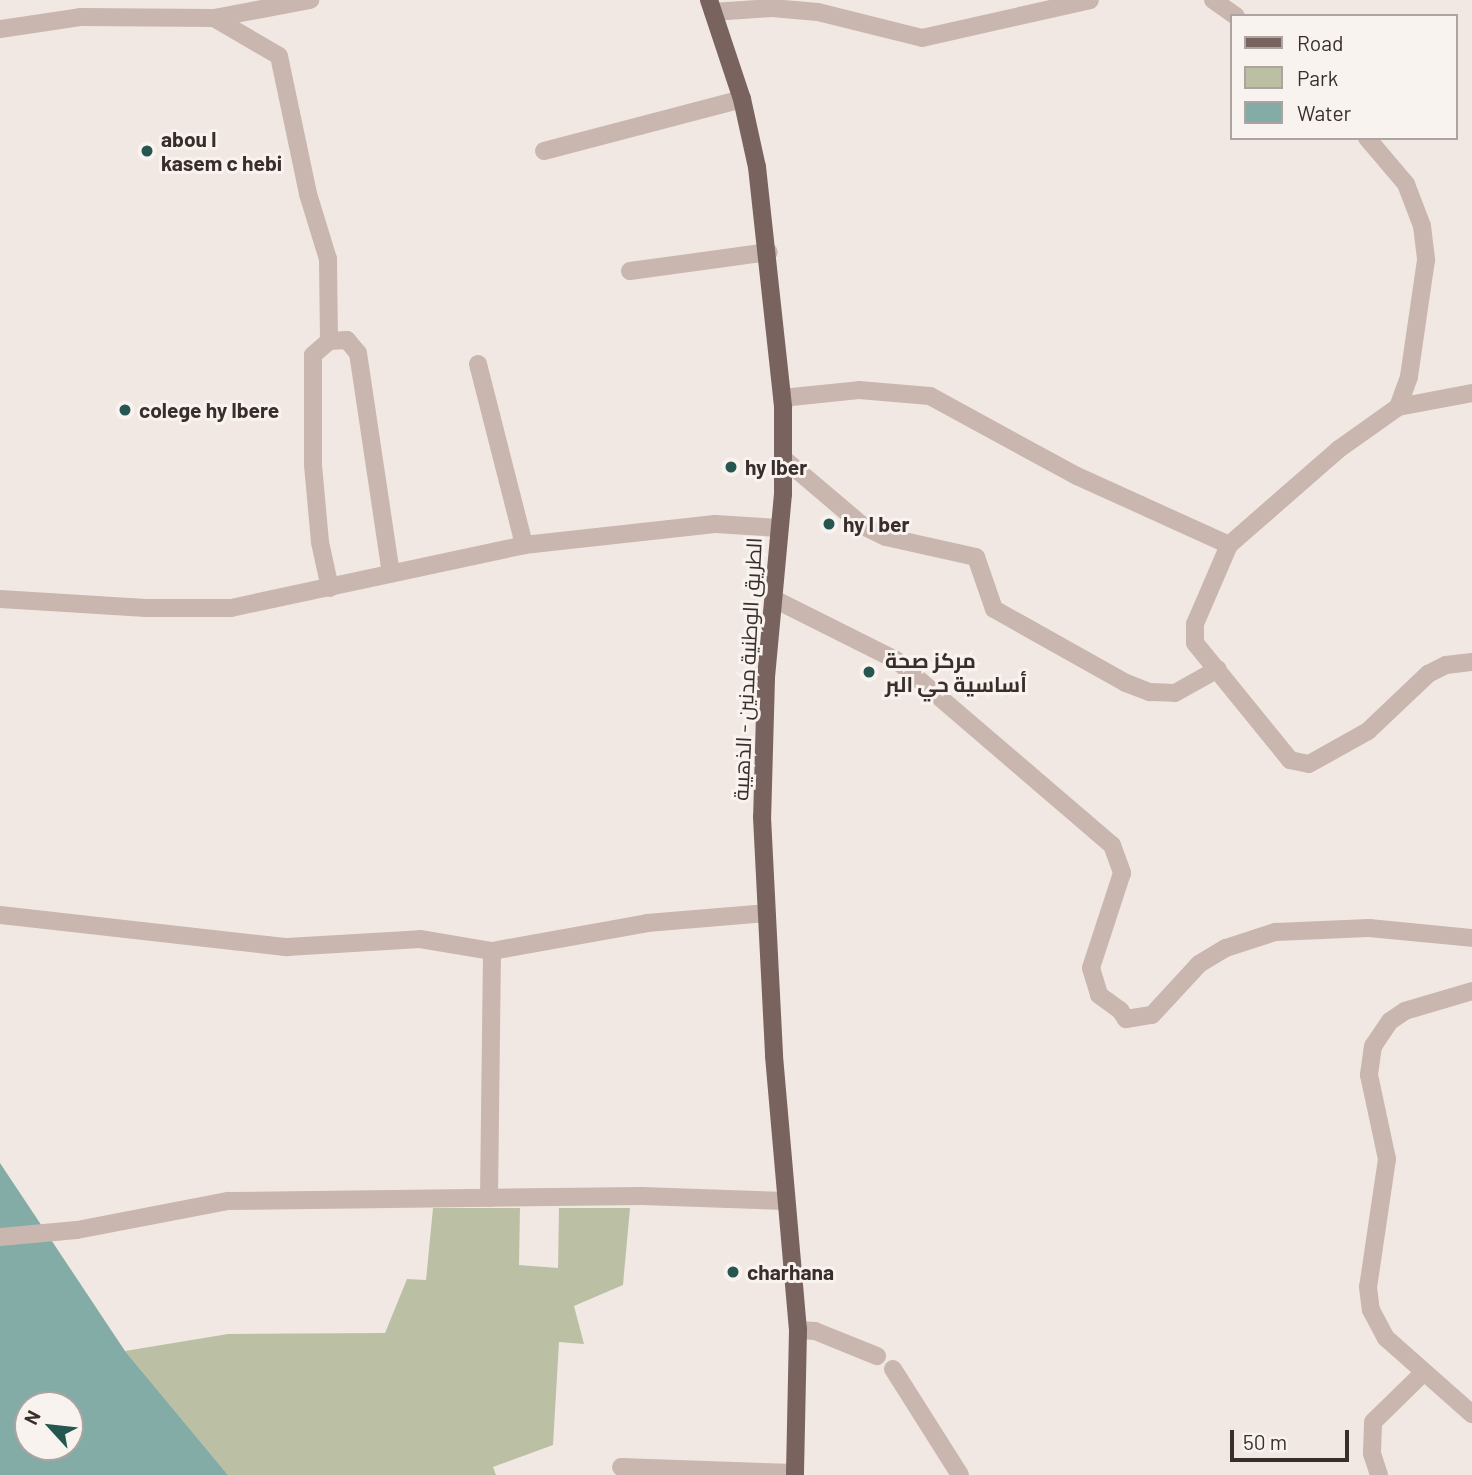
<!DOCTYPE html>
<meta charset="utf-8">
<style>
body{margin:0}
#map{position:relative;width:1472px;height:1475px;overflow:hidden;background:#f2e8e3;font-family:Barlow,Cairo,sans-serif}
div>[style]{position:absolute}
.green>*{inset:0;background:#bbc0a4}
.water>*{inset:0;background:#84aca6}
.minor>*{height:18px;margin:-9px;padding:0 9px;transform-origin:9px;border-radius:9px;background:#c9b6af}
.primary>*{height:18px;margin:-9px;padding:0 9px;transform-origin:9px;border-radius:9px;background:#79635f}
.dots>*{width:19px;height:19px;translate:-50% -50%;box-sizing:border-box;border:4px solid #f9f3ef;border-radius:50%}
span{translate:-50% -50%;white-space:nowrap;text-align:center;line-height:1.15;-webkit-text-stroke:6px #f9f3ef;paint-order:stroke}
.poi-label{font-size:21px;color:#392e2c;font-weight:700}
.left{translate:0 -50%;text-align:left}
.street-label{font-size:21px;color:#392e2c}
.legend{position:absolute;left:1230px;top:14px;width:228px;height:126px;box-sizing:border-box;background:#f9f3ef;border:2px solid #aca4a1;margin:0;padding:9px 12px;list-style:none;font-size:21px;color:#392e2c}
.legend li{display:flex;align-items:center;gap:14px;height:35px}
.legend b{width:35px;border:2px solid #aca4a1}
.north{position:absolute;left:14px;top:1391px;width:70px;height:70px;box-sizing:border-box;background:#f9f3ef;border:2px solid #aca4a1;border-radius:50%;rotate:297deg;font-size:19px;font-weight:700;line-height:28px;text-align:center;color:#392e2c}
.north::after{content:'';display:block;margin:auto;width:24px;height:32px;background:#265650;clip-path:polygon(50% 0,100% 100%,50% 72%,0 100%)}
.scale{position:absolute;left:1230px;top:1430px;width:119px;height:32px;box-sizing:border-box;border:4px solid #392e2c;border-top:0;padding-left:9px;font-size:21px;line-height:24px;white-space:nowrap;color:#392e2c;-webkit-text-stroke:5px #f9f3ef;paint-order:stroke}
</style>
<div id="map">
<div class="green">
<div style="clip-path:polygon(433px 1208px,520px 1208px,519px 1265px,558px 1268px,559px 1208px,630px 1208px,623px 1285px,574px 1306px,584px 1344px,559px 1342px,553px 1445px,493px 1467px,496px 1475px,228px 1475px,125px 1351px,228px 1334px,385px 1333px,407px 1279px,426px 1280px)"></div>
</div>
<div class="water">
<div style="clip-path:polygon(evenodd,0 1163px,125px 1351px,228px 1475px,0 1475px,0 1163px,28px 1405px,70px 1405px,70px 1447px,28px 1447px,28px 1405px)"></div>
</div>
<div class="minor">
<div style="left:1213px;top:0;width:28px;rotate:35deg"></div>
<div style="left:713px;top:12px;width:59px;rotate:-3.9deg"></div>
<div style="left:772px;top:8px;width:46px;rotate:5deg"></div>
<div style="left:818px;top:12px;width:107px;rotate:14deg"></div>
<div style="left:922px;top:38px;width:172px;rotate:-12.7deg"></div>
<div style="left:214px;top:18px;width:75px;rotate:30.3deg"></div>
<div style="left:279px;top:56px;width:141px;rotate:78.1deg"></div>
<div style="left:308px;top:194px;width:68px;rotate:72.9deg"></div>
<div style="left:328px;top:259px;width:82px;rotate:89.3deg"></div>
<div style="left:0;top:29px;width:81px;rotate:-8.5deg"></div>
<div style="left:80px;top:17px;width:134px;rotate:0.4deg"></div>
<div style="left:214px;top:18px;width:98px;rotate:-10.6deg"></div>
<div style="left:1367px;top:138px;width:60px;rotate:49.7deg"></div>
<div style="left:1406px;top:184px;width:45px;rotate:69.1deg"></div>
<div style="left:1422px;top:226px;width:34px;rotate:83deg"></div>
<div style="left:1426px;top:260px;width:118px;rotate:98.3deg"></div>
<div style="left:1409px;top:377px;width:32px;rotate:110deg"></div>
<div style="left:544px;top:151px;width:205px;rotate:-14.7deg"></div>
<div style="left:630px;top:271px;width:140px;rotate:-7.8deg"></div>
<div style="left:478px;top:364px;width:187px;rotate:75.7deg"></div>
<div style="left:782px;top:398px;width:77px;rotate:-5.9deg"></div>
<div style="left:859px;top:390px;width:71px;rotate:4.8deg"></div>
<div style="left:930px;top:396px;width:167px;rotate:28.6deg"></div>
<div style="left:1077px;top:476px;width:167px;rotate:24.4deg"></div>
<div style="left:1229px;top:545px;width:146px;rotate:-41.1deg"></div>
<div style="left:1339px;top:449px;width:72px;rotate:-35.4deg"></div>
<div style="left:1398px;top:407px;width:75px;rotate:-10.7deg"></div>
<div style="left:784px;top:459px;width:104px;rotate:40.3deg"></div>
<div style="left:863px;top:526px;width:25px;rotate:26deg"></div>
<div style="left:886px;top:537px;width:92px;rotate:12.5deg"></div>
<div style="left:976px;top:557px;width:55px;rotate:70.9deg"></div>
<div style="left:994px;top:609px;width:151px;rotate:29.3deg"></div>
<div style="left:1126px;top:683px;width:26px;rotate:21deg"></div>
<div style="left:1150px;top:692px;width:25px;rotate:2deg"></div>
<div style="left:1175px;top:693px;width:49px;rotate:-29.2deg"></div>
<div style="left:1229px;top:545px;width:86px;rotate:113.3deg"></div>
<div style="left:1195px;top:624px;width:19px;rotate:90deg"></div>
<div style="left:1195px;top:643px;width:151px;rotate:50.9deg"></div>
<div style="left:1290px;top:760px;width:19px;rotate:12deg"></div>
<div style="left:1309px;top:764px;width:68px;rotate:-29.2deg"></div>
<div style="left:1368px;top:731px;width:83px;rotate:-43.5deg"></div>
<div style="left:1428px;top:674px;width:20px;rotate:-27deg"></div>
<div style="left:1446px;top:665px;width:26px;rotate:-7deg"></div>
<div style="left:330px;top:588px;width:47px;rotate:-102.3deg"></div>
<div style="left:320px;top:542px;width:77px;rotate:-95.2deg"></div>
<div style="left:313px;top:465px;width:110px;rotate:-90deg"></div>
<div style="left:313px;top:355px;width:21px;rotate:-41deg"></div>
<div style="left:329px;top:341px;width:18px;rotate:-3deg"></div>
<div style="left:347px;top:340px;width:17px;rotate:50deg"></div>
<div style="left:358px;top:353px;width:223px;rotate:81.5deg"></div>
<div style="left:0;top:599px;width:146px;rotate:3.5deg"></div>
<div style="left:146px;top:608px;width:85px"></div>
<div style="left:231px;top:608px;width:300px;rotate:-12.1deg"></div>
<div style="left:524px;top:545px;width:192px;rotate:-6.3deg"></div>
<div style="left:715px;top:524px;width:64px;rotate:3.6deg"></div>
<div style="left:776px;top:600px;width:134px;rotate:26.6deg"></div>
<div style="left:896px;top:660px;width:284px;rotate:40.6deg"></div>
<div style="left:1112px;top:845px;width:30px;rotate:70deg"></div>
<div style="left:1122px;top:873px;width:100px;rotate:108.1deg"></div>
<div style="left:1091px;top:968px;width:28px;rotate:73deg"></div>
<div style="left:1099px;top:995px;width:26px;rotate:36deg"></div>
<div style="left:1120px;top:1010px;width:11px;rotate:56deg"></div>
<div style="left:1126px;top:1019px;width:26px;rotate:-9deg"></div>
<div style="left:1152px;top:1015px;width:69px;rotate:-47.3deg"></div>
<div style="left:1199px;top:964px;width:31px;rotate:-31deg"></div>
<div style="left:1226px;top:948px;width:52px;rotate:-18.1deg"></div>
<div style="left:1275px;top:932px;width:94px;rotate:-2.4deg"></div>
<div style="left:1369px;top:928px;width:103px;rotate:5.5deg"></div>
<div style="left:0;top:915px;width:289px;rotate:6.4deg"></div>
<div style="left:287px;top:947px;width:133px;rotate:-3.4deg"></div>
<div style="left:420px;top:939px;width:73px;rotate:9.5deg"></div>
<div style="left:492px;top:951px;width:158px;rotate:-10.2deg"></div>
<div style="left:647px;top:923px;width:119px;rotate:-4.8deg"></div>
<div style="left:1472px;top:991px;width:70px;rotate:163.4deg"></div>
<div style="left:1405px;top:1011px;width:18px;rotate:146deg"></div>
<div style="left:1390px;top:1021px;width:30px;rotate:124deg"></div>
<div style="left:1373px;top:1046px;width:29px;rotate:98deg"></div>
<div style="left:1369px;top:1075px;width:86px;rotate:77.9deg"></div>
<div style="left:1387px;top:1159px;width:129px;rotate:98.4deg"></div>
<div style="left:1368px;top:1287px;width:23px;rotate:83deg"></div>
<div style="left:1371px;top:1310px;width:32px;rotate:62deg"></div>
<div style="left:1386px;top:1338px;width:115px;rotate:41.5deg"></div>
<div style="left:489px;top:1198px;width:247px;rotate:-89.3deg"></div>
<div style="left:0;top:1237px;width:77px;rotate:-5.2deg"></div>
<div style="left:77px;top:1230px;width:154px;rotate:-10.9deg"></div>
<div style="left:228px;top:1201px;width:414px;rotate:-0.7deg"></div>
<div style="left:642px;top:1196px;width:144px;rotate:2deg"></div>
<div style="left:798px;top:1330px;width:17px;rotate:3deg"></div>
<div style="left:815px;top:1331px;width:67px;rotate:22deg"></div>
<div style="left:893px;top:1369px;width:125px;rotate:57.7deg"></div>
<div style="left:621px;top:1467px;width:174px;rotate:2deg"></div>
<div style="left:1379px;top:1475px;width:23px;rotate:-108deg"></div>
<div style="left:1372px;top:1453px;width:31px;rotate:-88deg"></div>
<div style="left:1373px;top:1422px;width:71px;rotate:-44.4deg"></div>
</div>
<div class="primary">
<div style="left:709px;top:0;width:104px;rotate:71.6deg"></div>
<div style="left:742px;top:99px;width:70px;rotate:77.6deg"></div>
<div style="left:757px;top:167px;width:242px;rotate:83.8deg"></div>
<div style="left:783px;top:408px;width:86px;rotate:90deg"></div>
<div style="left:783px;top:494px;width:185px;rotate:95.3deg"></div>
<div style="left:766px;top:678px;width:139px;rotate:91.6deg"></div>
<div style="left:762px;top:817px;width:239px;rotate:87.1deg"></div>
<div style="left:774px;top:1056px;width:275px;rotate:85deg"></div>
<div style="left:798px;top:1330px;width:145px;rotate:91.2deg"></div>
</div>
<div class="dots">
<div style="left:147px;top:151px;background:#265650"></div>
<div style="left:125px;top:410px;background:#265650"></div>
<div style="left:731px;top:467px;background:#265650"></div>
<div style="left:829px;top:524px;background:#265650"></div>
<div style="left:869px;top:672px;background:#265650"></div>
<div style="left:733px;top:1272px;background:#265650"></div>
</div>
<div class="poi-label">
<span class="left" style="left:161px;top:151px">abou l<br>kasem c hebi</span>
<span class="left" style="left:139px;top:410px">colege hy lbere</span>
<span class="left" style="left:745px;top:467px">hy lber</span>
<span class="left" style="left:843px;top:524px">hy l ber</span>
<span class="left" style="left:885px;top:672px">مركز صحة<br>أساسية حي البر</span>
<span class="left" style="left:747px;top:1272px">charhana</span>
</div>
<div class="street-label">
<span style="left:747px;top:669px;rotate:-87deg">الطريق الوطنية مدنين - الذهيبة</span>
</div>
<ul class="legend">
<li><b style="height:9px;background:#79635f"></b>Road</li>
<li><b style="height:19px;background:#bbc0a4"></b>Park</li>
<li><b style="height:19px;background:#84aca6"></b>Water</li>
</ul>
<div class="north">N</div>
<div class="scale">50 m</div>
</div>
